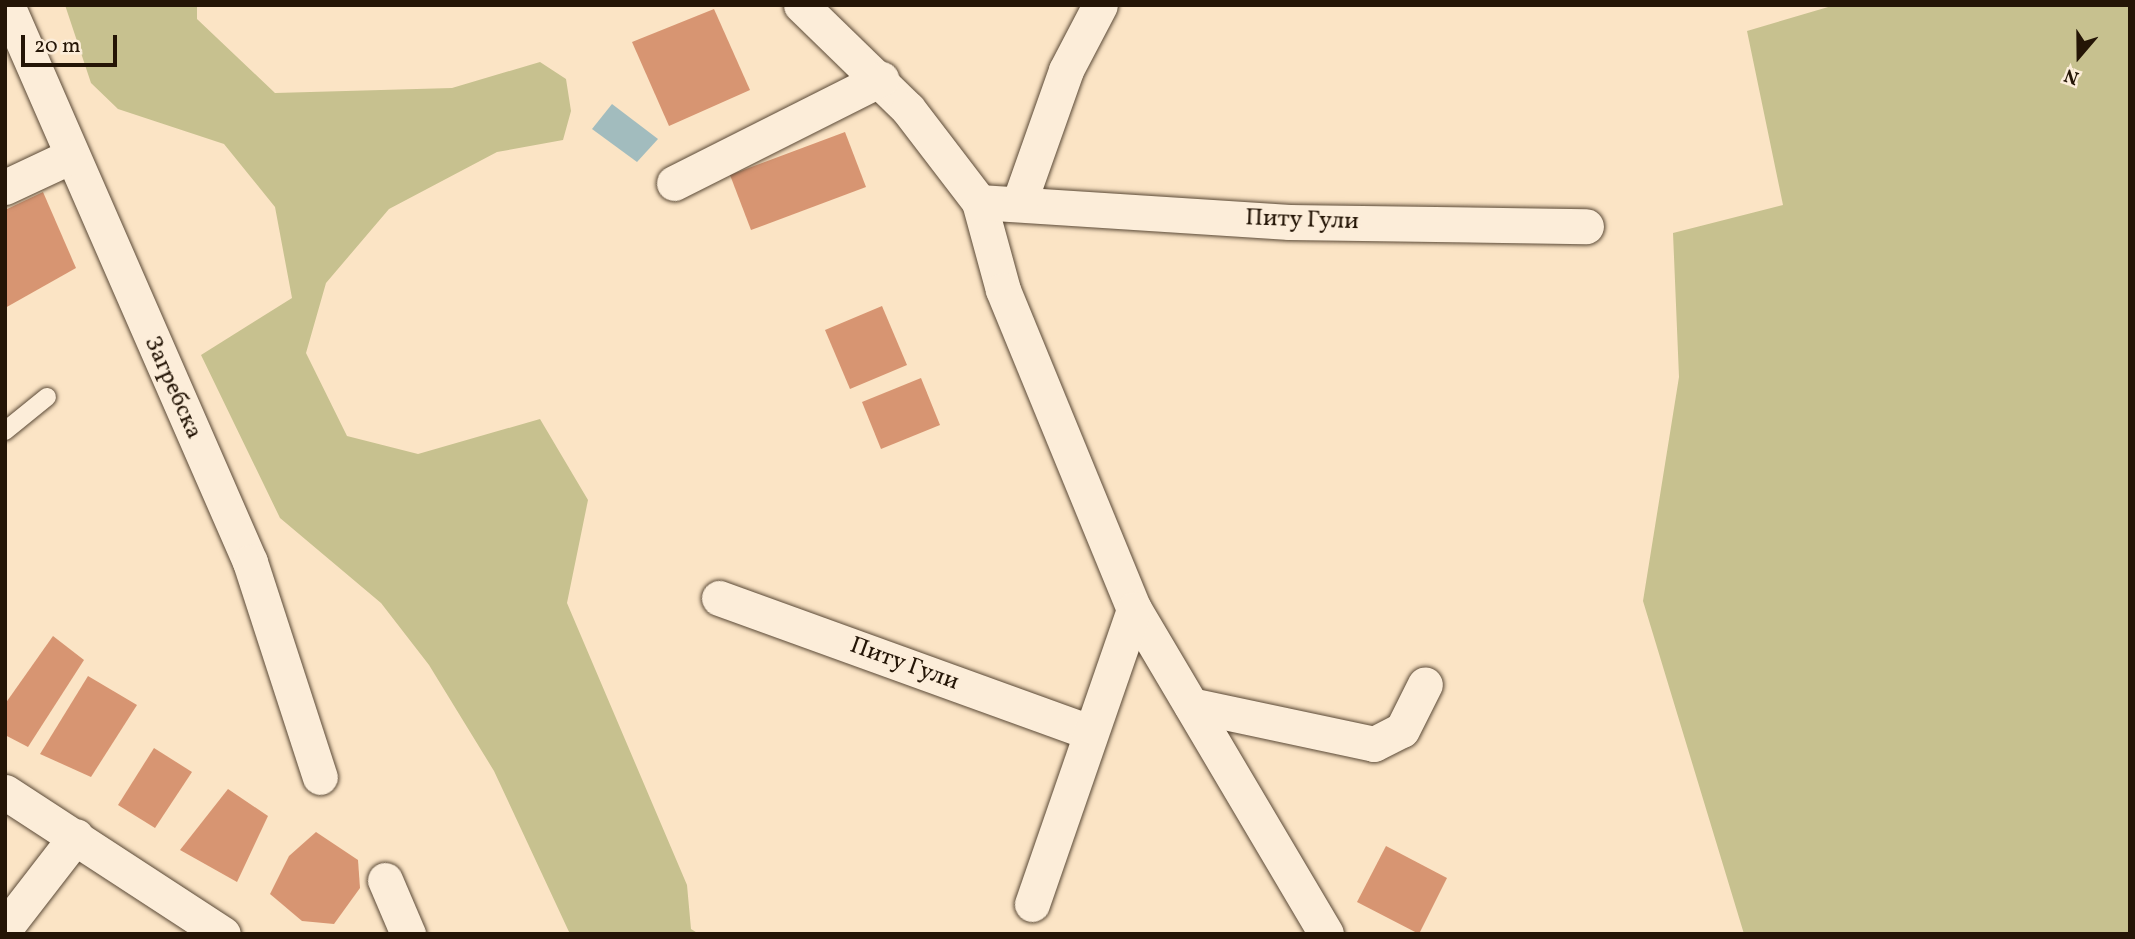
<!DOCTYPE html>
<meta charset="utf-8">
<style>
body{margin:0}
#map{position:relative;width:2135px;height:939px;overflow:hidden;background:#fbe4c5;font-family:Vollkorn,serif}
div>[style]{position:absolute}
.green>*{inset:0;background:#c7c18f}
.water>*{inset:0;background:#a2bcbe}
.building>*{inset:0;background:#d79572}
.roads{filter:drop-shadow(0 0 2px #5a4936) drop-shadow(0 0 2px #5a4936)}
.service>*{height:18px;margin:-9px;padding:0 9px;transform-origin:9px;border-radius:9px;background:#fcedd9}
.minor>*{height:35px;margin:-17.5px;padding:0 17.5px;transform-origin:17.5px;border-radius:17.5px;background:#fcedd9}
span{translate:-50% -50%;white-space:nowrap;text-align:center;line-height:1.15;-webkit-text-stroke:5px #fcedd9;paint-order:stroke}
.street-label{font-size:24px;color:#241506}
.frame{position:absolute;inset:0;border:7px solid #241506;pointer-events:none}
.north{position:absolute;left:2044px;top:21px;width:70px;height:70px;-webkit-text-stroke:5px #fcedd9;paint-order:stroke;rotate:200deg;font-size:19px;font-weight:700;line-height:28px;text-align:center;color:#241506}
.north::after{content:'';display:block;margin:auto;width:24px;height:32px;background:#241506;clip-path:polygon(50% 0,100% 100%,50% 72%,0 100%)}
.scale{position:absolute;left:21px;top:35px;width:96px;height:32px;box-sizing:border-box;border:4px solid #241506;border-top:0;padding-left:9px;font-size:21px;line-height:24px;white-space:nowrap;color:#241506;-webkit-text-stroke:5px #fcedd9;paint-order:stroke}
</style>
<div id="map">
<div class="green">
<div style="clip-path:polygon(65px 5px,197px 5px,197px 19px,275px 93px,452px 88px,540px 62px,566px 79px,571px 111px,563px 140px,497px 152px,389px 209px,326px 283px,306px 353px,347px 436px,418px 454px,540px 419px,588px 500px,567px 603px,687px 885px,691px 929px,699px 934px,570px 934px,494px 771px,429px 665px,381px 603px,280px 518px,201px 355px,292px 298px,275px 207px,224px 144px,118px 109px,91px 83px)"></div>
<div style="clip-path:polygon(1835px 5px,2130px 5px,2130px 934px,1744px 934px,1643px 601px,1679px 377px,1673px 233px,1783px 205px,1747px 31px)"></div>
</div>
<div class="water">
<div style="clip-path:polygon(612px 104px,658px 139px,637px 162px,592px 129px)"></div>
</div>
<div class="building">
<div style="clip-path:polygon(714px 9px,750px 90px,669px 126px,632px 42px)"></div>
<div style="clip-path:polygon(845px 132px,866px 187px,751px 230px,730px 175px)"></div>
<div style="clip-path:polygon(43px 192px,76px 268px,5px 308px,5px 210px)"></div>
<div style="clip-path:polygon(882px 306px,907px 365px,850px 389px,825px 330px)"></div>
<div style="clip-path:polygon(921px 378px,940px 425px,881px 449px,862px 402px)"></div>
<div style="clip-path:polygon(53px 636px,84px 660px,28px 747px,5px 735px,5px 704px)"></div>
<div style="clip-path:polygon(88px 676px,137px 705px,91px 777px,40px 754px)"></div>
<div style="clip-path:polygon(154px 748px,192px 772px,155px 828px,118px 805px)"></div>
<div style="clip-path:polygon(228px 789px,268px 816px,237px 882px,180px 850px)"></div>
<div style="clip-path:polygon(316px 832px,358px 860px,360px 888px,334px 924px,302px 921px,270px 894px,289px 856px)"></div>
<div style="clip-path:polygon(1386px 846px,1447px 878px,1419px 934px,1357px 902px)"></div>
</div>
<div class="roads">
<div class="service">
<div style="left:5px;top:431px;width:54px;rotate:-39deg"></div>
</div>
<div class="minor">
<div style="left:7px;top:5px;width:608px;rotate:66.43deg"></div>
<div style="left:250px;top:562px;width:226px;rotate:72deg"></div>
<div style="left:801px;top:5px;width:149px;rotate:44.2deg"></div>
<div style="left:908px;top:109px;width:117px;rotate:52.6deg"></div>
<div style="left:979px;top:202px;width:91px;rotate:74.7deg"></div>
<div style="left:1003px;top:290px;width:345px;rotate:67.7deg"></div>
<div style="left:1134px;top:609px;width:377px;rotate:59.4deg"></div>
<div style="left:674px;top:183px;width:232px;rotate:-26.7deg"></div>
<div style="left:5px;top:187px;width:71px;rotate:-25.1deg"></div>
<div style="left:979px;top:202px;width:311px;rotate:3.7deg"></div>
<div style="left:1289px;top:222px;width:297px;rotate:0.8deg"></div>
<div style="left:1019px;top:203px;width:141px;rotate:-70.5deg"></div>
<div style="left:1066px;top:70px;width:73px;rotate:-62.4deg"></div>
<div style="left:719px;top:598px;width:394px;rotate:19.9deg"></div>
<div style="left:1191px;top:705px;width:187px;rotate:12deg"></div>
<div style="left:1374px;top:744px;width:31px;rotate:-27deg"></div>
<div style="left:1402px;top:730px;width:51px;rotate:-63.4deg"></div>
<div style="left:5px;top:792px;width:260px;rotate:33.1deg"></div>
<div style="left:385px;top:880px;width:59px;rotate:66.9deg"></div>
<div style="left:1032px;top:904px;width:312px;rotate:-70.9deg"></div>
<div style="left:5px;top:928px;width:116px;rotate:-52.3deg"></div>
</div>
</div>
<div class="street-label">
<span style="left:1302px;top:221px;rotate:2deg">Питу Гули</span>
<span style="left:172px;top:388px;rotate:66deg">Загребска</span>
<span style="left:904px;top:665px;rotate:20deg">Питу Гули</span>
</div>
<div class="frame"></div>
<div class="north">N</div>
<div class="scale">20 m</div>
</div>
